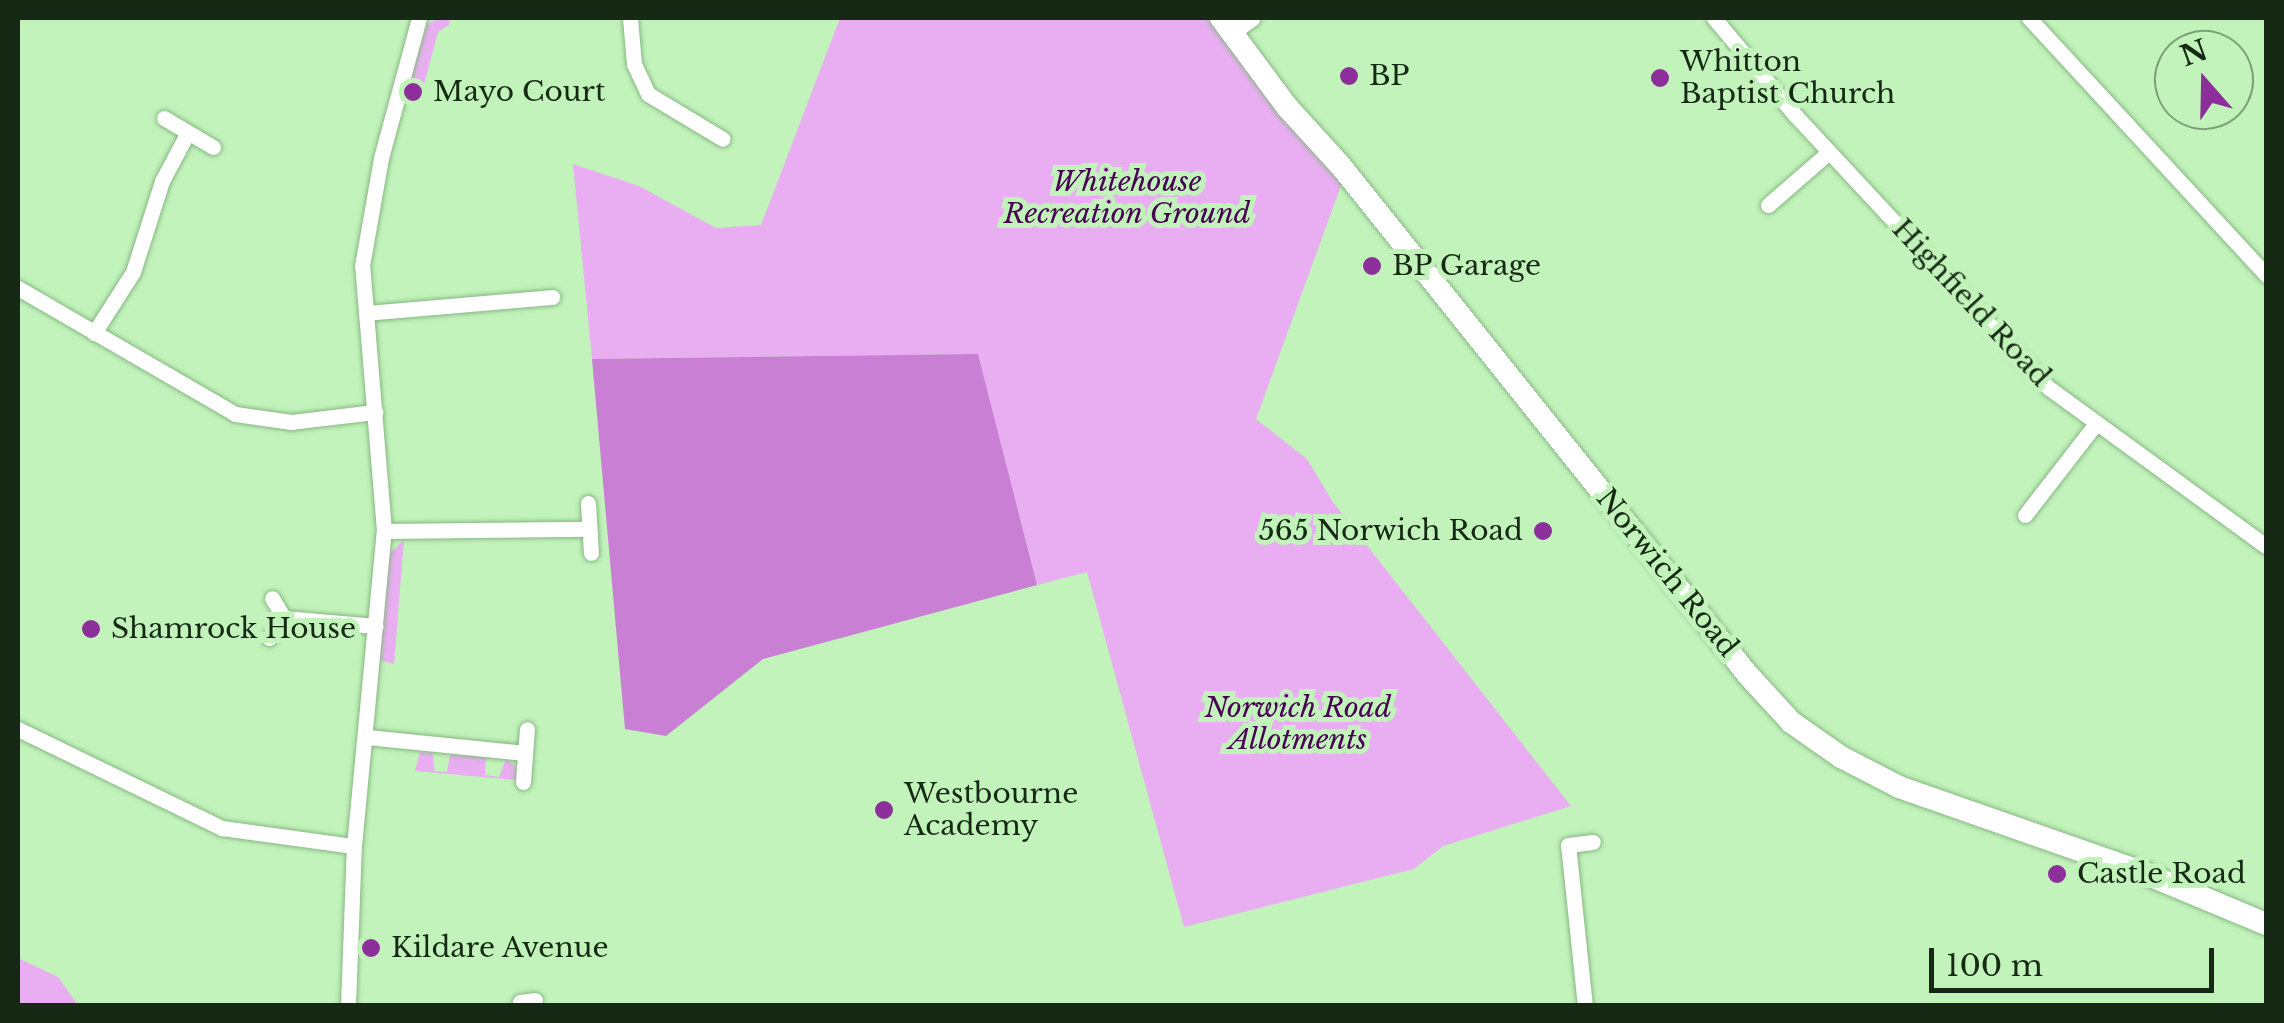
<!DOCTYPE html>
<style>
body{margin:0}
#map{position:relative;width:2284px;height:1023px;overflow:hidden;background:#c2f3bb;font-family:"Libre Baskerville",serif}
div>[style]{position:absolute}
.green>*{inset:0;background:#e8aef1}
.forest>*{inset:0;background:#c87fd4}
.roads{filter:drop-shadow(0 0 2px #88b783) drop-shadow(0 0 2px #88b783)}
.minor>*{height:15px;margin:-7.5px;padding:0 7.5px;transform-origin:7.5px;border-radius:7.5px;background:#fff}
.tertiary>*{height:18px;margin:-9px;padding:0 9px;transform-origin:9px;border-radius:9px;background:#fff}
.primary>*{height:22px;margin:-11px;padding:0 11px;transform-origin:11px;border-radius:11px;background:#fff}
.dots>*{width:28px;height:28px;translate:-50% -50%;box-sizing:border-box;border:5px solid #c2f3bb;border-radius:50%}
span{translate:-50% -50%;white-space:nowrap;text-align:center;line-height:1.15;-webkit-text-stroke:10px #c2f3bb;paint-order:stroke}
.poi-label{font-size:28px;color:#162914}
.left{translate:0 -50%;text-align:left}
.right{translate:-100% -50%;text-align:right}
.park-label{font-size:28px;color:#470052;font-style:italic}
.street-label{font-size:28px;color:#162914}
.frame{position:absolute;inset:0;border:20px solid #162914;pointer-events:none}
.north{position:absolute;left:2154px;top:30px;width:100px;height:100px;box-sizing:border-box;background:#c2f3bb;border:2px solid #7da278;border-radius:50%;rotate:340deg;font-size:28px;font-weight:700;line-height:40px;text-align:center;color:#162914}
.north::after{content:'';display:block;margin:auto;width:35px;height:45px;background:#8c2f9a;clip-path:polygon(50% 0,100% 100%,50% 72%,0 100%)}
.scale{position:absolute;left:1929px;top:948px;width:285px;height:45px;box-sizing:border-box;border:5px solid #162914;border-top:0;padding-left:12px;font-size:30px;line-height:35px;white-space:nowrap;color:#162914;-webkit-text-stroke:8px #c2f3bb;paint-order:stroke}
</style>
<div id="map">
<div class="green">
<div style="clip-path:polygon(438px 18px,451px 18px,449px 25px,438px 32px,419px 103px,411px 101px,406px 95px,427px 25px)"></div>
<div style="clip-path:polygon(840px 18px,1221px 18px,1346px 172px,1256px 419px,1307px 459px,1333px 502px,1571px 806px,1443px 846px,1414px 869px,1184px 927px,1087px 572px,1037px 585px,978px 354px,592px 359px,573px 164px,639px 186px,716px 228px,761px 225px)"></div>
<div style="clip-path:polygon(404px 540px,394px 664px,380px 660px,389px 554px)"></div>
<div style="clip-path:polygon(420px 752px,433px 753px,434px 771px,447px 772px,450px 755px,486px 757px,485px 775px,499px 777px,506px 759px,515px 766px,517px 780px,415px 771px)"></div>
<div style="clip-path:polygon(18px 958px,58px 977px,78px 1005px,18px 1005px)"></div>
</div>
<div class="forest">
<div style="clip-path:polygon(978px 354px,1037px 585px,763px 659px,666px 736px,625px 729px,592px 359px)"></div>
</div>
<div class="roads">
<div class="minor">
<div style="left:630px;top:18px;width:46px;rotate:85deg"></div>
<div style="left:634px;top:64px;width:33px;rotate:65deg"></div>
<div style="left:648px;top:94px;width:87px;rotate:31deg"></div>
<div style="left:1714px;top:18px;width:126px;rotate:50.1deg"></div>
<div style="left:1795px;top:115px;width:373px;rotate:47.1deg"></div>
<div style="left:2049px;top:388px;width:268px;rotate:36.1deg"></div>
<div style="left:2029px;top:18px;width:350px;rotate:47.3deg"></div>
<div style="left:164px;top:118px;width:57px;rotate:30.6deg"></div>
<div style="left:1768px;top:205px;width:81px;rotate:-41deg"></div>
<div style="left:18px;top:288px;width:251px;rotate:30.1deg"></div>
<div style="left:235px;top:414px;width:57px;rotate:8.1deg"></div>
<div style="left:291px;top:422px;width:85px;rotate:-6.8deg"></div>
<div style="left:366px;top:313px;width:187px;rotate:-4.9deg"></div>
<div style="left:94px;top:333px;width:72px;rotate:-57.4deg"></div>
<div style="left:133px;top:272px;width:96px;rotate:-72.3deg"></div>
<div style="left:162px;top:181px;width:55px;rotate:-62deg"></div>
<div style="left:588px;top:503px;width:50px;rotate:86.6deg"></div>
<div style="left:2025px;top:515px;width:113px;rotate:-52.2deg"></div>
<div style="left:384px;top:531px;width:205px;rotate:-0.6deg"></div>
<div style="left:284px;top:618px;width:92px;rotate:5deg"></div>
<div style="left:269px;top:638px;width:25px;rotate:-53deg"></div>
<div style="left:284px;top:618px;width:23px;rotate:-121deg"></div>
<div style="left:18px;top:729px;width:227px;rotate:25.9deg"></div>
<div style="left:222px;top:828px;width:133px;rotate:7.8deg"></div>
<div style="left:367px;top:737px;width:159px;rotate:5.8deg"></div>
<div style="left:523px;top:782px;width:53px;rotate:-85.7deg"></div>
<div style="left:348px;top:1006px;width:160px;rotate:-87.9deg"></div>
<div style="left:354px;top:846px;width:316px;rotate:-84.6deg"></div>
<div style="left:384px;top:531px;width:266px;rotate:-94.7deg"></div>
<div style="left:362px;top:266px;width:110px;rotate:-80deg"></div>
<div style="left:381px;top:158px;width:145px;rotate:-74.8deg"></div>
<div style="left:521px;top:1006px;width:4px;rotate:-104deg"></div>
<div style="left:520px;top:1002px;width:15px;rotate:-8deg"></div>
<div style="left:1585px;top:1006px;width:162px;rotate:-96deg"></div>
<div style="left:1568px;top:845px;width:25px;rotate:-7deg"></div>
</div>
<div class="tertiary">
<div style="left:1232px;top:32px;width:24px;rotate:-35deg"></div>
</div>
<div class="primary">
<div style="left:1221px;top:18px;width:111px;rotate:53.4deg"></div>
<div style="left:1287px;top:107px;width:79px;rotate:47.6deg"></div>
<div style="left:1340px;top:165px;width:653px;rotate:51.34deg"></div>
<div style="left:1748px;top:675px;width:64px;rotate:47.5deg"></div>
<div style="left:1791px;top:722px;width:61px;rotate:35deg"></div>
<div style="left:1841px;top:757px;width:65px;rotate:27.3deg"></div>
<div style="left:1899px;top:787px;width:260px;rotate:19.3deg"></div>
<div style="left:2144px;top:873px;width:132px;rotate:22.7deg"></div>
</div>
</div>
<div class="dots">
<div style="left:1349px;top:76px;background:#8c2f9a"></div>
<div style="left:1660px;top:78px;background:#8c2f9a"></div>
<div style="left:413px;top:92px;background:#8c2f9a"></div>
<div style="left:1372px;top:266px;background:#8c2f9a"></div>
<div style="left:1543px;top:531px;background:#8c2f9a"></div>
<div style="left:91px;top:629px;background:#8c2f9a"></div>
<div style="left:884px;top:810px;background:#8c2f9a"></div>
<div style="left:2057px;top:874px;background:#8c2f9a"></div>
<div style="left:371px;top:948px;background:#8c2f9a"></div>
</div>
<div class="poi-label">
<span class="left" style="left:1680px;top:78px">Whitton<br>Baptist Church</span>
<span class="left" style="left:1369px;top:76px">BP</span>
<span class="left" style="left:433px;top:92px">Mayo Court</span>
<span class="left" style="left:1392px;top:266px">BP Garage</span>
<span class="right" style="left:1523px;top:531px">565 Norwich Road</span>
<span class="left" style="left:111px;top:629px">Shamrock House</span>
<span class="left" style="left:904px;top:810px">Westbourne<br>Academy</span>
<span class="left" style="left:2077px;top:874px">Castle Road</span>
<span class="left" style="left:391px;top:948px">Kildare Avenue</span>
</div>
<div class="park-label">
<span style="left:1127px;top:198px">Whitehouse<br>Recreation Ground</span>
<span style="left:1298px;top:724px">Norwich Road<br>Allotments</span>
</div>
<div class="street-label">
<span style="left:1971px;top:303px;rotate:47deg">Highfield Road</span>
<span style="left:1667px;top:573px;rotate:51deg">Norwich Road</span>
</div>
<div class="frame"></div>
<div class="north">N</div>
<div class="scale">100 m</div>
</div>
